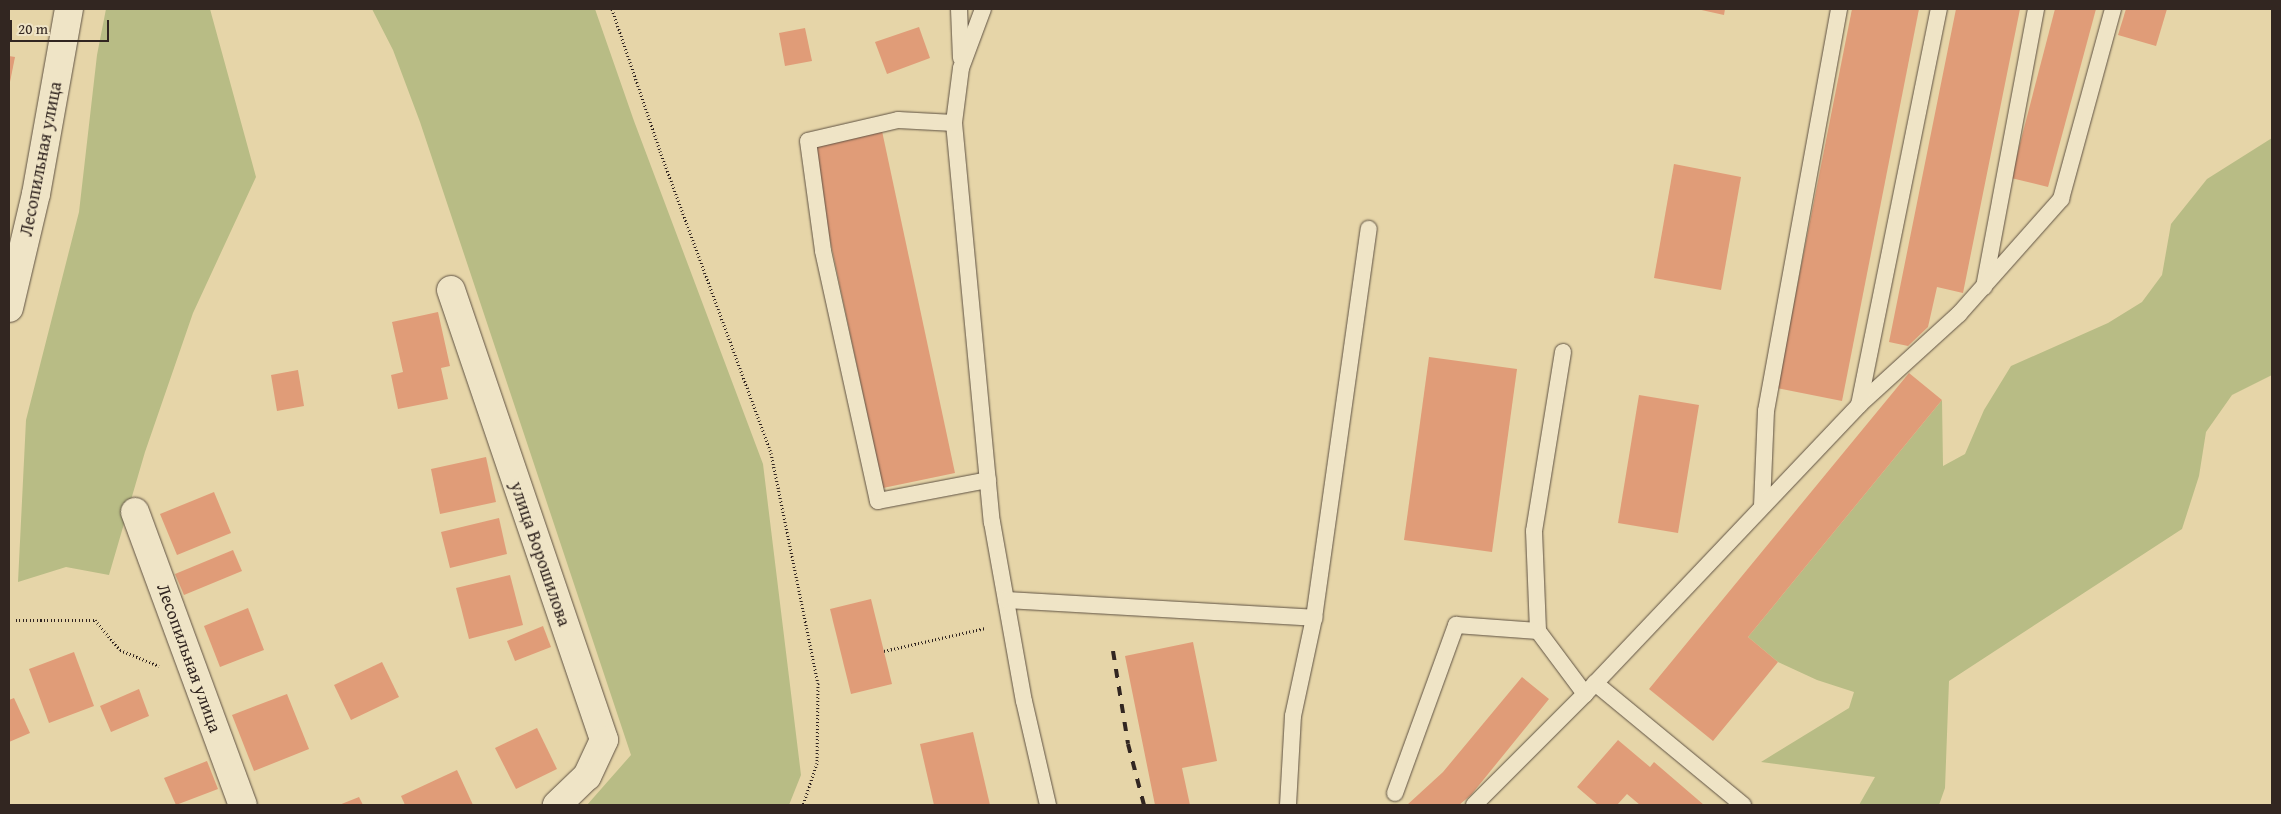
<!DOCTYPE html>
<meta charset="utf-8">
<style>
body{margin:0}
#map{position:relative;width:2281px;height:814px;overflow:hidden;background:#e6d5a8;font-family:"Gentium Book Plus",serif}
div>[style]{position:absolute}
.green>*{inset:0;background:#b8bc85}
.building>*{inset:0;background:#e09c78}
.path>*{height:3px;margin-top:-1.5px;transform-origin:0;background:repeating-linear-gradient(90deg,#322621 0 1px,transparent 0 3.5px)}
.roads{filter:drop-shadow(0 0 1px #5f5243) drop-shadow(0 0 1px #5f5243)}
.service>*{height:16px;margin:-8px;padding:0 8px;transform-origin:8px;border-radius:8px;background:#efe4c6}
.minor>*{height:28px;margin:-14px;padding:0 14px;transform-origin:14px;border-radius:14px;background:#efe4c6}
.rail>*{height:4px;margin-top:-2px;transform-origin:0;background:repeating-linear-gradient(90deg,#322621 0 9px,transparent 0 18px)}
span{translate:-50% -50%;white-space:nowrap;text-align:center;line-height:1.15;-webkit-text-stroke:5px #efe4c6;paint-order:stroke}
.street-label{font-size:18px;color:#322621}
.frame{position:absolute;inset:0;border:10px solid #322621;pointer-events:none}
.scale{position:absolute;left:10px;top:20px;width:99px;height:22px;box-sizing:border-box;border:2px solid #322621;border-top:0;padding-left:6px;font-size:15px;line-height:18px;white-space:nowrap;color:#322621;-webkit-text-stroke:4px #efe4c6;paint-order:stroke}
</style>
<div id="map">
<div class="green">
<div style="clip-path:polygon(106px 9px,210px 9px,256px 177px,193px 313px,145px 452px,109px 575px,66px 567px,18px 582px,26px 420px,79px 212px,97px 55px)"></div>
<div style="clip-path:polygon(372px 9px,595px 9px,634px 121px,763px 464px,801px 775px,789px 805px,587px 805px,631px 755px,420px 122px,393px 50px)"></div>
<div style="clip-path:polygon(2272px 138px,2272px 375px,2232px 395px,2206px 432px,2199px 476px,2182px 529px,1949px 681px,1945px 788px,1939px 805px,1859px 805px,1875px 777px,1761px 762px,1849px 708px,1854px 692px,1817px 680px,1778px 662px,1748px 637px,1942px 400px,1943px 466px,1965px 454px,1984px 410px,2011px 366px,2108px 323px,2142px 302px,2162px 275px,2171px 224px,2207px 179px)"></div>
</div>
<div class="building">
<div style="clip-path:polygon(1697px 9px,1725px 9px,1724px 15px)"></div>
<div style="clip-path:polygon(1852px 9px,1919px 9px,1842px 401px,1777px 388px)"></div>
<div style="clip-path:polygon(1956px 9px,2020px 9px,1963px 293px,1937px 287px,1928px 327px,1908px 346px,1889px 342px)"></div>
<div style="clip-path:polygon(2055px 9px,2096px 9px,2048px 187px,2011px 178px)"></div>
<div style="clip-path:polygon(2126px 9px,2167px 9px,2156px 46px,2118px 35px)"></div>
<div style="clip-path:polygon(919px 27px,930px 58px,887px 74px,875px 42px)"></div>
<div style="clip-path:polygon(805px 28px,812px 61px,785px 66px,779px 33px)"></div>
<div style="clip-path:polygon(9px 56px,15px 57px,10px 82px,9px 82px)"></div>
<div style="clip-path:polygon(882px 131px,955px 473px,883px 488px,810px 146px)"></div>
<div style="clip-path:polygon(1674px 164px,1741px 177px,1721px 290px,1654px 278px)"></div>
<div style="clip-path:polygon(438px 312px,450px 366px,441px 368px,448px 399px,398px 409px,391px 375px,403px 372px,392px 322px)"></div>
<div style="clip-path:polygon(1429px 357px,1517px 369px,1492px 552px,1404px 540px)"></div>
<div style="clip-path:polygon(298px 370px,304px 406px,277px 411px,271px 375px)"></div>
<div style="clip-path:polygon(1909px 373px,1942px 400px,1748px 637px,1778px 662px,1713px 741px,1649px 689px)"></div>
<div style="clip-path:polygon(1639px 395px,1699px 405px,1678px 533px,1618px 523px)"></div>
<div style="clip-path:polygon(486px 457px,496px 502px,440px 514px,431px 469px)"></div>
<div style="clip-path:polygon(214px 492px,231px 533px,177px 555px,160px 514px)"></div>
<div style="clip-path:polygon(499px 518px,507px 554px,450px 568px,441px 532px)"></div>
<div style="clip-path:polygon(233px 550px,242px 571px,184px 595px,175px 574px)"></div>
<div style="clip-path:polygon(510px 575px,523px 625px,469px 639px,456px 588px)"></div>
<div style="clip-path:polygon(871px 599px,892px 684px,851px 694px,830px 609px)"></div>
<div style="clip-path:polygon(248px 608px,264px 650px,220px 667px,204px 626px)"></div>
<div style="clip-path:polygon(543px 626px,551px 647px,515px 661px,507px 641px)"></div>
<div style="clip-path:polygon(1193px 642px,1217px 761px,1182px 768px,1190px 805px,1155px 805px,1125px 656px)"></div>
<div style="clip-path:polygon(74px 652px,94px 706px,49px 723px,29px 669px)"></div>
<div style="clip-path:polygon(382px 662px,399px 697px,351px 720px,334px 685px)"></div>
<div style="clip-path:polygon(1522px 677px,1549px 699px,1471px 795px,1459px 805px,1407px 805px,1443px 772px)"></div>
<div style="clip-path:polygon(139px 689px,149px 716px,111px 732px,100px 706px)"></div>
<div style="clip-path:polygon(287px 694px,309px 749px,254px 771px,232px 715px)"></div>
<div style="clip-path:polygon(14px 698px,30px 733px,9px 742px,9px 700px)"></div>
<div style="clip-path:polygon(537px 728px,557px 769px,516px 789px,495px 748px)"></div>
<div style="clip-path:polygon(973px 732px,990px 805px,934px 805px,920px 744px)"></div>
<div style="clip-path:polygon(1618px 740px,1650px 767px,1654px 762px,1704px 805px,1640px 805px,1627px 794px,1617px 805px,1598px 805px,1577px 787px)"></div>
<div style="clip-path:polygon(207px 761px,218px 789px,176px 805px,164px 778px)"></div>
<div style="clip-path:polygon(457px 770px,473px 805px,405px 805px,401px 796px)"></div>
<div style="clip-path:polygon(359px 797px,363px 805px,339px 805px)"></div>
</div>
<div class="path">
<div style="left:612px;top:9px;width:150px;rotate:71.3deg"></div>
<div style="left:660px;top:151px;width:322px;rotate:69.8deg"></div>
<div style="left:771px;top:453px;width:235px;rotate:78.5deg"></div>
<div style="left:818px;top:683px;width:80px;rotate:90.7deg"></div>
<div style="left:817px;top:763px;width:44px;rotate:108.4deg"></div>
<div style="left:9px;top:620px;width:86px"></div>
<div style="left:95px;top:620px;width:39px;rotate:50deg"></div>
<div style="left:120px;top:650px;width:42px;rotate:22.3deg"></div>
<div style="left:884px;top:651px;width:104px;rotate:-12.8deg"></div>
</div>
<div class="roads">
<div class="service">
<div style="left:959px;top:9px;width:49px;rotate:87.7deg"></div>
<div style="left:983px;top:9px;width:63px;rotate:110.4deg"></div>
<div style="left:961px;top:68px;width:55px;rotate:97.3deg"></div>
<div style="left:954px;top:123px;width:401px;rotate:84.6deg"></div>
<div style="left:992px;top:522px;width:182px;rotate:79.9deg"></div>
<div style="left:1024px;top:701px;width:107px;rotate:77deg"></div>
<div style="left:954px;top:123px;width:56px;rotate:-176.9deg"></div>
<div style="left:898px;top:120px;width:92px;rotate:166.9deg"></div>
<div style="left:808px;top:141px;width:111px;rotate:82.2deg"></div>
<div style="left:823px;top:251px;width:256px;rotate:77.6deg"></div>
<div style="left:878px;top:501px;width:112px;rotate:-10.8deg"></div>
<div style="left:1984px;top:287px;width:283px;rotate:-79.4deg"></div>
<div style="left:1563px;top:352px;width:181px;rotate:99.2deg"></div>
<div style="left:1534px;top:531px;width:100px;rotate:87.7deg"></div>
<div style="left:1538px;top:631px;width:79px;rotate:53.3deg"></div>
<div style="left:1859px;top:405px;width:135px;rotate:-42.3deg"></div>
<div style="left:1959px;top:314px;width:154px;rotate:-48.4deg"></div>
<div style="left:2061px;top:199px;width:197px;rotate:-74.7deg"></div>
<div style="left:1762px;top:506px;width:95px;rotate:-87.6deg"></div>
<div style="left:1766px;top:411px;width:409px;rotate:-79.7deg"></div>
<div style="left:1006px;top:600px;width:309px;rotate:3.3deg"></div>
<div style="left:1314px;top:618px;width:393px;rotate:-82deg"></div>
<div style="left:1595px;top:683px;width:192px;rotate:39.5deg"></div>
<div style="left:1395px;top:793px;width:179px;rotate:-70deg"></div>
<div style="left:1456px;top:625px;width:82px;rotate:4.2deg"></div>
<div style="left:1288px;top:805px;width:89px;rotate:-86.8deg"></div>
<div style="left:1293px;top:716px;width:100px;rotate:-77.9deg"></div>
<div style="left:1474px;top:805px;width:157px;rotate:-45deg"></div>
<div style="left:1585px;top:694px;width:398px;rotate:-46.5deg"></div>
<div style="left:1859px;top:405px;width:404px;rotate:-78.6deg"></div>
</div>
<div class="minor">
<div style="left:451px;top:290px;width:475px;rotate:71.2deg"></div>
<div style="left:604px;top:740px;width:40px;rotate:115deg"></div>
<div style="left:587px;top:776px;width:42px;rotate:136deg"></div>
<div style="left:9px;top:308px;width:117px;rotate:-76.7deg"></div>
<div style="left:36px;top:194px;width:188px;rotate:-79.9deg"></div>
<div style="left:135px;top:512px;width:312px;rotate:69.8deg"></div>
</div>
</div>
<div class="rail">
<div style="left:1113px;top:651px;width:94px;rotate:80.8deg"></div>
<div style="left:1128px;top:744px;width:63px;rotate:75.3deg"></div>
</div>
<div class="street-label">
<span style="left:41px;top:159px;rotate:-79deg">Лесопильная улица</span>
<span style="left:540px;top:554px;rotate:71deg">улица Ворошилова</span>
<span style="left:189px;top:658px;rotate:70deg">Лесопильная улица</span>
</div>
<div class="frame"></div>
<div class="scale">20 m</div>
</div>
